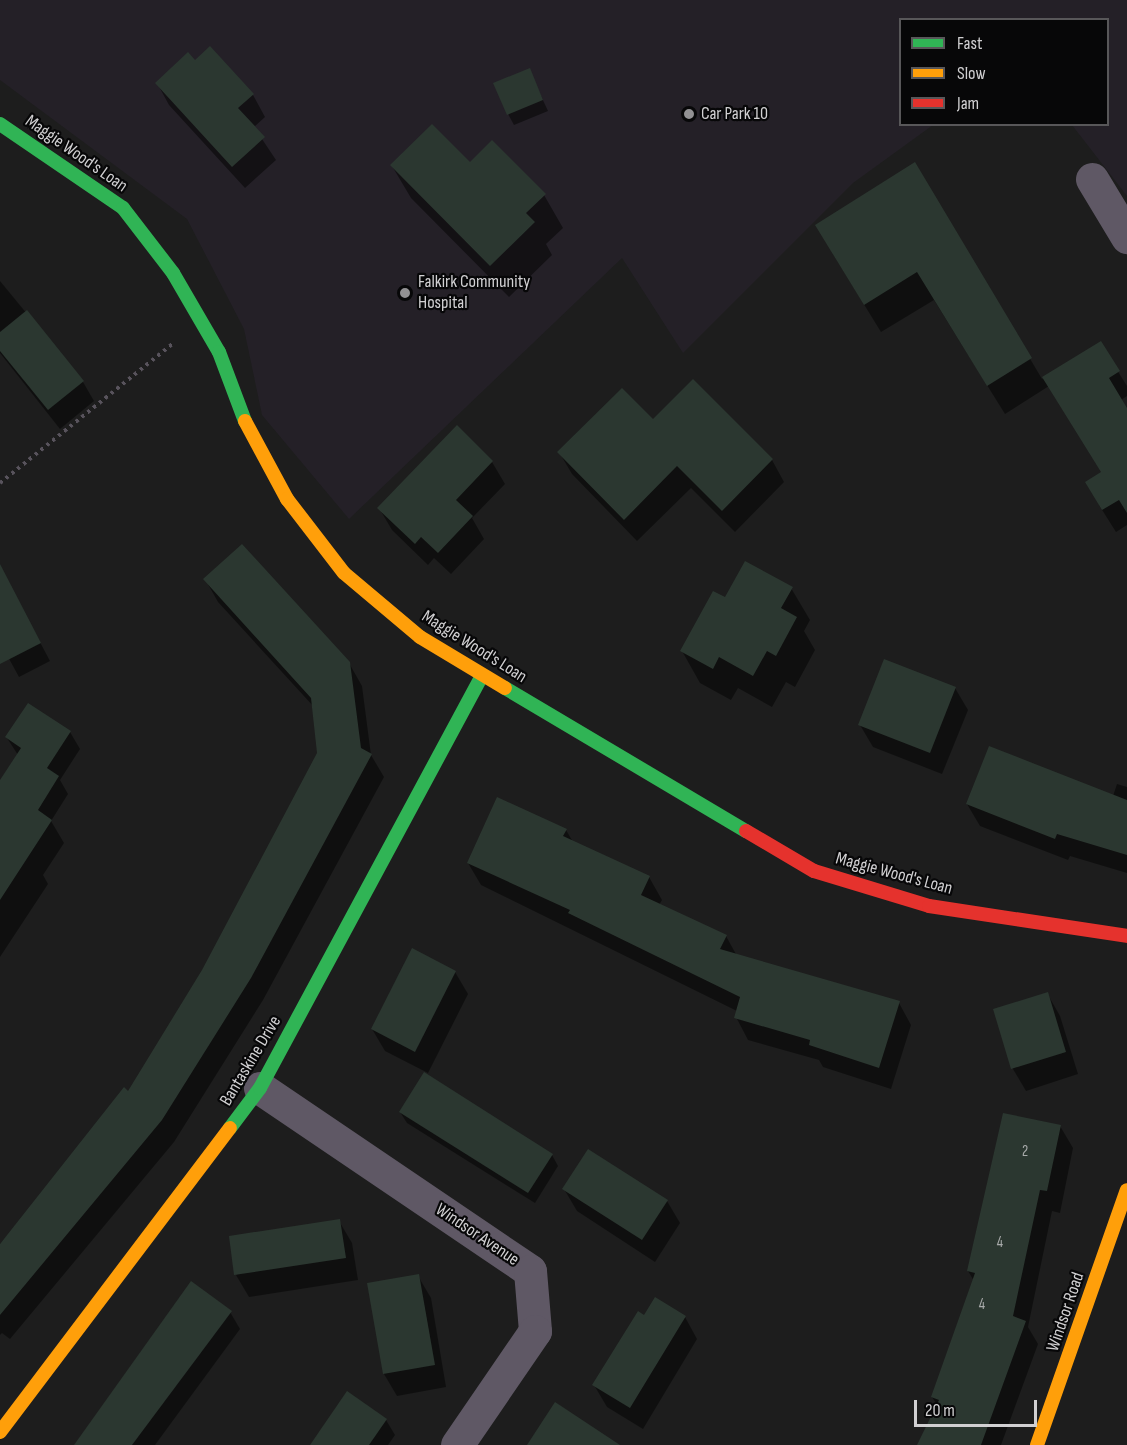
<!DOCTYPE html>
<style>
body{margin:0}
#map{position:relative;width:1127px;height:1445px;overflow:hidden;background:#1d1d1d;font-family:"Sofia Sans Condensed",sans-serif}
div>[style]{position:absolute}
.built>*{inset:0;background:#242027}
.shadow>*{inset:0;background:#0007}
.building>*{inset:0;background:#2b3730}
.path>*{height:4px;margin-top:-2px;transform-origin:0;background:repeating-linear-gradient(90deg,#58535c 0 3px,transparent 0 7.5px)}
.street>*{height:33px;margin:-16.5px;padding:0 16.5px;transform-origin:16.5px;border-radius:16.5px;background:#5f5865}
.fast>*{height:14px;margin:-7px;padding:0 7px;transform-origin:7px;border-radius:7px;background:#30b455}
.slow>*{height:14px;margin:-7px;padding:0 7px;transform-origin:7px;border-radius:7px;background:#ff9f0a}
.jam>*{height:14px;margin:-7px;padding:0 7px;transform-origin:7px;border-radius:7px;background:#e5322d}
.dots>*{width:16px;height:16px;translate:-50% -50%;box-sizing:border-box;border:3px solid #070708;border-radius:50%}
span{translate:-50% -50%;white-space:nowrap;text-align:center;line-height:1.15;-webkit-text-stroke:4.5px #070708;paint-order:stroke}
.number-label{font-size:15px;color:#a8aaaa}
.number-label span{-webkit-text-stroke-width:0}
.poi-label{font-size:18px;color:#d1d0d2}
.left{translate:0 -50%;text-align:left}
.street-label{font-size:18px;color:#d1d0d2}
.legend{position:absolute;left:899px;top:18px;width:210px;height:108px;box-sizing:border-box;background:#070708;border:2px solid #585759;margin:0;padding:8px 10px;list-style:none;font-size:18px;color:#d1d0d2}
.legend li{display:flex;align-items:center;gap:12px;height:30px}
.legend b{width:30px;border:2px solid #585759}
.scale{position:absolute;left:914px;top:1400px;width:123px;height:27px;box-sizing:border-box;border:3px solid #d1d0d2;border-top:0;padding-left:8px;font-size:18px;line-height:21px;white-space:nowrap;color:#d1d0d2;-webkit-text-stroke:4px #070708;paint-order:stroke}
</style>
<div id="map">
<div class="built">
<div style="clip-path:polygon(0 0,1127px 0,1127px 196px,1072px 125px,1108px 124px,1108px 20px,900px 20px,900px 124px,933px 125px,853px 183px,683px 353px,622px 258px,349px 519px,262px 415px,244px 329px,187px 219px,0 80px)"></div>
</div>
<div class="shadow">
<div style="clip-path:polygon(195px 62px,253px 95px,265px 117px,254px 127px,276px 160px,245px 188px,169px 105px,157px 83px)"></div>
<div style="clip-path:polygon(529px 70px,548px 111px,514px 125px,508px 114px)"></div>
<div style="clip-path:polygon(470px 164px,544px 195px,563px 228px,546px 244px,552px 255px,509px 297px,411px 198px,392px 166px)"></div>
<div style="clip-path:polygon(915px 164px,1042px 379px,1100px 343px,1127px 386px,1127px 396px,1121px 400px,1127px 411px,1127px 525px,1116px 532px,1099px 505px,1103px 473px,1049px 386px,1005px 414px,934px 300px,881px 332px,833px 254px)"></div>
<div style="clip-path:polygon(0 281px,83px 382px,94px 401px,60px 429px,0 353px)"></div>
<div style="clip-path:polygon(653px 421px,772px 460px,784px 482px,735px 532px,691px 488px,637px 541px,572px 474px,559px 452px)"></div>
<div style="clip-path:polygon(492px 462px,505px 484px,472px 518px,484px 539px,451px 574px,434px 558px,428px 565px,392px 530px,379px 508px)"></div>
<div style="clip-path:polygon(0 567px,50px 661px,19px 677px,7px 655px,0 658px)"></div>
<div style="clip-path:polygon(205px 579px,349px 663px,362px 686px,371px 755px,384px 777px,263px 1000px,174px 1142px,10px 1339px,2px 1333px,0 1335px,0 1244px,129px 1093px,203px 971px,319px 753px,314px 707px,218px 602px)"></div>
<div style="clip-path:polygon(791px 588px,810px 620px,804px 631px,815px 650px,795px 687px,786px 682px,772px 707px,738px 688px,731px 700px,700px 683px,682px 651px,725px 599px)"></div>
<div style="clip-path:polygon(955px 688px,968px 710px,942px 774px,873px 747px,860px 725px)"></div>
<div style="clip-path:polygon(70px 732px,80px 749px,60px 780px,68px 794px,51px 821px,64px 843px,43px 875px,48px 884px,0 957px,0 816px,18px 755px,7px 738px)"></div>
<div style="clip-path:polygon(1117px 784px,1127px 787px,1127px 873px,1070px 856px,1068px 860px,980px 826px,967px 804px,1113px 796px)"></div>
<div style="clip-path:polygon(566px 830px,573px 842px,649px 877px,662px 900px,659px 905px,726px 936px,737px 956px,899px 1003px,911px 1025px,891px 1089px,823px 1067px,819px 1060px,748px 1040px,736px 1017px,737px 1011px,481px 885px,468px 863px)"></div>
<div style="clip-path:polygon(455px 972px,468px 994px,428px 1073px,385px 1051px,372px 1029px)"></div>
<div style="clip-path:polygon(1047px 993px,1060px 1016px,1078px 1074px,1026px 1091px,1013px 1069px,995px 1010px)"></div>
<div style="clip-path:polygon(400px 1112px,552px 1155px,558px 1166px,535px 1203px,407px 1123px)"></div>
<div style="clip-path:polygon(1060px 1126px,1073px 1148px,1060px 1213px,1052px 1211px,1028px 1327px,1038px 1344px,1001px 1445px,919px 1445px,938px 1406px,932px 1397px,974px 1281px,968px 1271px)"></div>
<div style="clip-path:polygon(564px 1189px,667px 1201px,680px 1223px,655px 1262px,577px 1211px)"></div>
<div style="clip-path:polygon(339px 1221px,352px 1243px,358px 1280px,249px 1297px,236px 1275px)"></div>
<div style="clip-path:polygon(418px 1276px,431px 1298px,446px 1387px,397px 1396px,384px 1374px,369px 1285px)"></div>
<div style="clip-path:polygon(230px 1312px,240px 1329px,155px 1445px,76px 1445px)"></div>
<div style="clip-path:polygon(645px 1317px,685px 1317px,697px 1339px,643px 1429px,607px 1407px,594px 1385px)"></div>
<div style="clip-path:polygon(386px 1420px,395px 1435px,388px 1445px,311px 1445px)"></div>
</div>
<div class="building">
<div style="clip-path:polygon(210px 46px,254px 94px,238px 108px,265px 137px,232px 167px,155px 83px,188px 52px,195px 60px)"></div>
<div style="clip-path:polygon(530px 68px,543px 100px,507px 115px,493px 83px)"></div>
<div style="clip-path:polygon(432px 124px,470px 162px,492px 140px,546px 194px,526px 213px,535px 222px,490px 266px,390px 165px)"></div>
<div style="clip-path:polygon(915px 162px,1032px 358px,987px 386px,917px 272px,864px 305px,815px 225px)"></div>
<div style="clip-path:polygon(27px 310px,84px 381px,48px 410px,0 351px,0 332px)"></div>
<div style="clip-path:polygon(1101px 341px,1120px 371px,1109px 378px,1127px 408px,1127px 513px,1119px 500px,1102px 510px,1085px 482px,1101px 472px,1042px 377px)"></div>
<div style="clip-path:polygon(693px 379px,773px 459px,722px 511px,677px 466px,624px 520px,557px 452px,622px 388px,653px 419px)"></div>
<div style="clip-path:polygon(457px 425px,493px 461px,456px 500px,473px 516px,438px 553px,421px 537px,415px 544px,377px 508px)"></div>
<div style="clip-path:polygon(242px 544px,350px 662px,361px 748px,372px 754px,251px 978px,162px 1120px,0 1315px,0 1244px,124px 1087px,128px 1091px,202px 970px,317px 753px,311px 698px,203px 579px)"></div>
<div style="clip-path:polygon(745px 561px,793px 587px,781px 608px,797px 617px,776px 656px,767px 651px,753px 676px,719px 657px,713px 669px,680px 651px,713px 591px,725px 597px)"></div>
<div style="clip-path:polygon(0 564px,41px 643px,0 664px)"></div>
<div style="clip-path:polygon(884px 659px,956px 687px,930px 753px,858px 725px)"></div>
<div style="clip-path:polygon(28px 703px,71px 731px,47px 768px,59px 776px,38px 810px,52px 820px,0 900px,0 780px,21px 748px,5px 737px)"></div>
<div style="clip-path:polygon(989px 746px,1127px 800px,1127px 855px,1057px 834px,1055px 839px,966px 804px)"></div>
<div style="clip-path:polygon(497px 797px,567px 829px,563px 836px,650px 876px,641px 895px,727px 935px,720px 949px,900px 1001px,879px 1068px,809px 1045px,810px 1040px,734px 1018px,740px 997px,568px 913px,570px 910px,467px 863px)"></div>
<div style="clip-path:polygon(412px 948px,456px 971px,415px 1052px,371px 1029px)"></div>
<div style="clip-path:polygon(1048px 992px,1066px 1052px,1011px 1069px,993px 1009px)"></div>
<div style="clip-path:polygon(424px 1072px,553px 1154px,528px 1193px,399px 1112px)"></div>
<div style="clip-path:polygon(1003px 1113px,1061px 1125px,1047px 1191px,1040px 1190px,1013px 1316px,1026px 1321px,981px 1445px,917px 1445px,939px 1400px,931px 1397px,975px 1273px,967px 1271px)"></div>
<div style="clip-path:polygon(588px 1149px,668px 1200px,642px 1240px,562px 1189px)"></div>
<div style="clip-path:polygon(340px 1219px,346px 1258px,234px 1275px,229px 1236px)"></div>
<div style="clip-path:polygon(419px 1274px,435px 1365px,383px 1374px,367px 1283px)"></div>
<div style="clip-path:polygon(191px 1281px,232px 1311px,132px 1445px,74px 1445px)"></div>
<div style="clip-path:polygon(655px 1297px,686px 1316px,630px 1408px,592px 1385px,638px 1311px,644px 1315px)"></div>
<div style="clip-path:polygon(347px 1391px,387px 1419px,369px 1445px,310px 1445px)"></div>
<div style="clip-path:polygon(555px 1402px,620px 1445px,527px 1445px)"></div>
</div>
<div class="path">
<div style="left:0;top:483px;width:221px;rotate:-38.9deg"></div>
</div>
<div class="street">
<div style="left:1092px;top:179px;width:68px;rotate:58.9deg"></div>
<div style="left:260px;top:1088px;width:326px;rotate:34.1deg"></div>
<div style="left:530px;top:1271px;width:60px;rotate:85.2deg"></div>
<div style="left:535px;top:1331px;width:138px;rotate:124.4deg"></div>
</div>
<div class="fast">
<div style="left:0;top:124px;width:149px;rotate:34.3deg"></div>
<div style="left:123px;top:208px;width:82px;rotate:52.4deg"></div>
<div style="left:173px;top:273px;width:91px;rotate:59.8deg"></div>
<div style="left:219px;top:352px;width:74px;rotate:69.4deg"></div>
<div style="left:505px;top:688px;width:280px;rotate:30.7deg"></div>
<div style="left:230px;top:1128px;width:50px;rotate:-53.1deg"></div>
<div style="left:260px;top:1088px;width:468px;rotate:-61.7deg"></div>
</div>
<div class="slow">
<div style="left:245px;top:421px;width:89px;rotate:61.7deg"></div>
<div style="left:287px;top:499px;width:93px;rotate:52.4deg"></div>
<div style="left:344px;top:573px;width:99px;rotate:40.1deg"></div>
<div style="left:420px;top:637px;width:99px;rotate:31deg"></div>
<div style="left:0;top:1432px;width:381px;rotate:-52.9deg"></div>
<div style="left:1037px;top:1445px;width:270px;rotate:-70.6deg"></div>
</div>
<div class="jam">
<div style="left:746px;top:831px;width:79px;rotate:30.5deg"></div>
<div style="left:814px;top:871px;width:120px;rotate:16.9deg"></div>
<div style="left:929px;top:906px;width:200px;rotate:8.6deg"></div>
</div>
<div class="dots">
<div style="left:689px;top:114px;background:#929193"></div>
<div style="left:405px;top:293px;background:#929193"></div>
</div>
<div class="number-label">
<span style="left:1025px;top:1152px">2</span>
<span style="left:1000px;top:1243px">4</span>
<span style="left:982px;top:1305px">4</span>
</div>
<div class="poi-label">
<span class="left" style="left:701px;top:114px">Car Park 10</span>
<span class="left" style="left:418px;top:293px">Falkirk Community<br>Hospital</span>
</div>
<div class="street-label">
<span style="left:76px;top:154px;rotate:35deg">Maggie Wood's Loan</span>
<span style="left:474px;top:647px;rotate:32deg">Maggie Wood's Loan</span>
<span style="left:894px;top:874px;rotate:15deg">Maggie Wood's Loan</span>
<span style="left:251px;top:1061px;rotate:-59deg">Bantaskine Drive</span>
<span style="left:477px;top:1235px;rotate:34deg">Windsor Avenue</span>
<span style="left:1066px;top:1312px;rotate:-71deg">Windsor Road</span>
</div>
<ul class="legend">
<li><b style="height:8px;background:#30b455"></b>Fast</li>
<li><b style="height:8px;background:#ff9f0a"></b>Slow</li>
<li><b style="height:8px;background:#e5322d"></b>Jam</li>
</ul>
<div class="scale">20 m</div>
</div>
